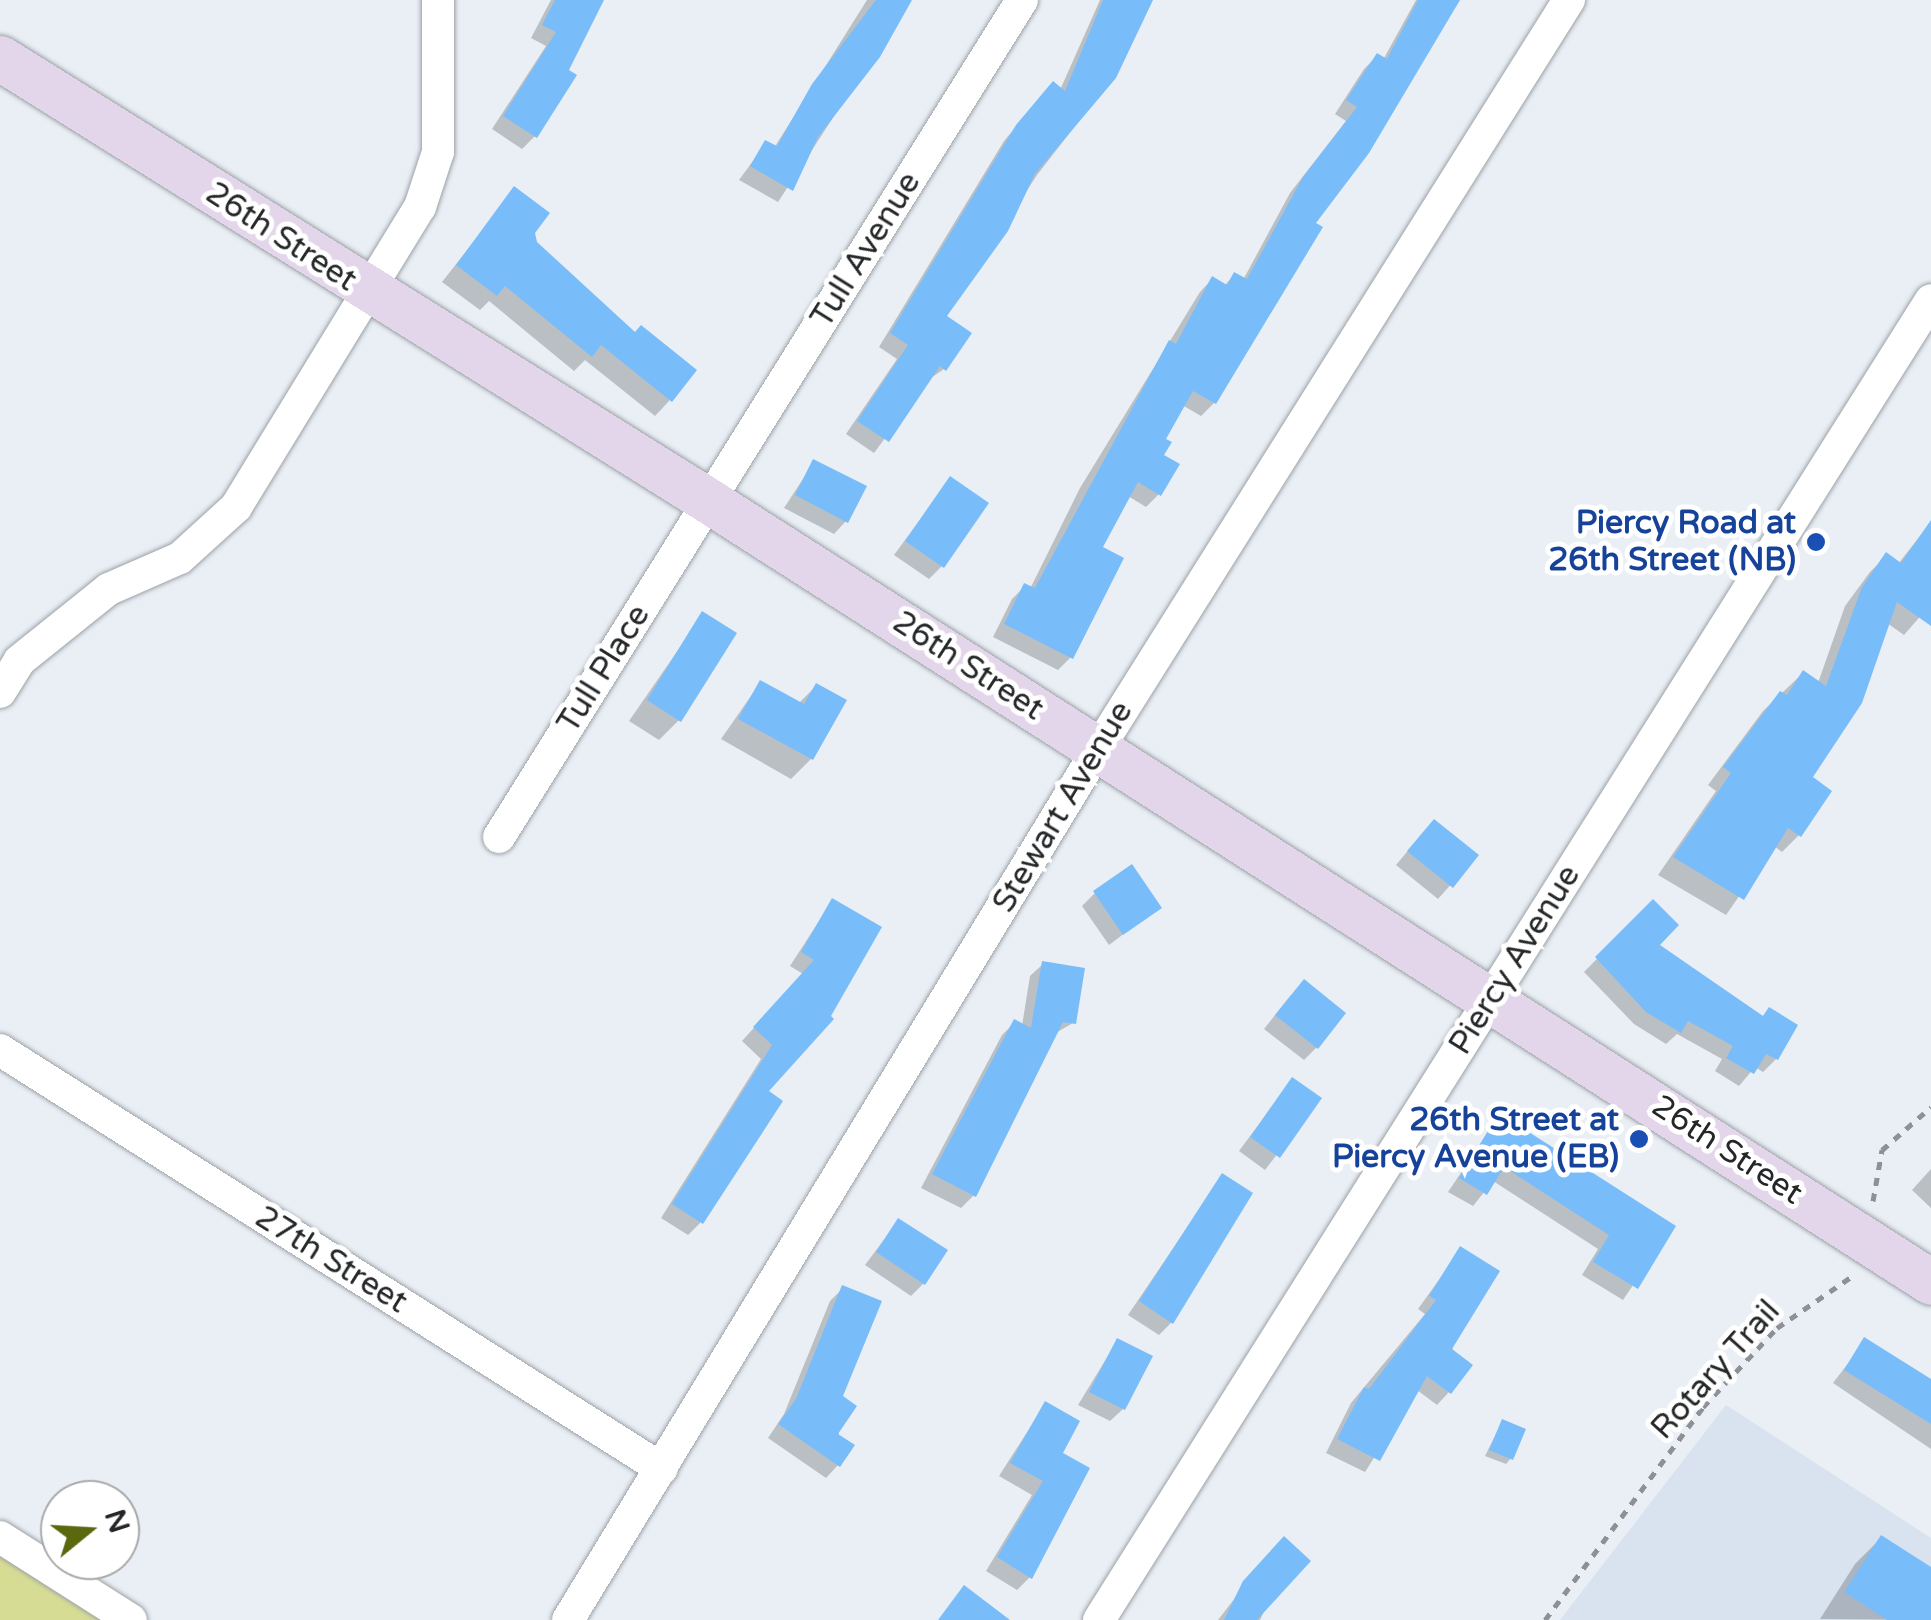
<!DOCTYPE html>
<style>
body{margin:0}
#map{position:relative;width:1931px;height:1620px;overflow:hidden;background:#e9eff5;font-family:"Varela Round",sans-serif}
div>[style]{position:absolute}
.built>*{inset:0;background:#d8e3ef}
.green>*{inset:0;background:#d7dc95}
.shadow>*{inset:0;background:#0003}
.building>*{inset:0;background:#79bcfa}
.path>*{height:5px;margin-top:-2.5px;transform-origin:0;background:repeating-linear-gradient(90deg,#8d9195 0 8px,transparent 0 16px)}
.roads{filter:drop-shadow(0 0 2px #9ca2a7) drop-shadow(0 0 2px #9ca2a7)}
.street>*{height:32px;margin:-16px;padding:0 16px;transform-origin:16px;border-radius:16px;background:#fff}
.secondary>*{height:45px;margin:-22.5px;padding:0 22.5px;transform-origin:22.5px;border-radius:22.5px;background:#e4d6ea}
.dots>*{width:28px;height:28px;translate:-50% -50%;box-sizing:border-box;border:5px solid #fff;border-radius:50%}
span{translate:-50% -50%;white-space:nowrap;text-align:center;line-height:1.15;-webkit-text-stroke:10px #fff;paint-order:stroke}
.street-label{font-size:32px;color:#242628}
.transit-label{font-size:32px;color:#164399;font-weight:700}
.right{translate:-100% -50%;text-align:right}
.north{position:absolute;left:40px;top:1480px;width:100px;height:100px;box-sizing:border-box;background:#fff;border:2px solid #a7a8a9;border-radius:50%;rotate:72deg;font-size:28px;font-weight:700;line-height:40px;text-align:center;color:#242628}
.north::after{content:'';display:block;margin:auto;width:35px;height:45px;background:#5c680e;clip-path:polygon(50% 0,100% 100%,50% 72%,0 100%)}
</style>
<div id="map">
<div class="built">
<div style="clip-path:polygon(1726px 1405px,1931px 1538px,1931px 1620px,1560px 1620px)"></div>
</div>
<div class="green">
<div style="clip-path:polygon(0 1555px,104px 1620px,0 1620px)"></div>
</div>
<div class="shadow">
<div style="clip-path:polygon(551px 0,602px 0,535px 136px,522px 149px,492px 129px,546px 46px,531px 38px)"></div>
<div style="clip-path:polygon(867px 0,910px 0,778px 202px,739px 180px,766px 143px,774px 148px)"></div>
<div style="clip-path:polygon(1100px 0,1152px 0,1114px 76px,1037px 175px,944px 317px,944px 369px,928px 380px,874px 453px,846px 434px,897px 359px,879px 347px,1004px 141px,1041px 97px,1060px 90px)"></div>
<div style="clip-path:polygon(1416px 0,1460px 0,1312px 223px,1214px 403px,1201px 416px,1182px 405px,1163px 440px,1159px 494px,1146px 507px,1128px 496px,1100px 548px,1071px 657px,1058px 670px,993px 637px,1012px 599px,1025px 586px,1030px 589px,1080px 488px,1200px 292px,1212px 279px,1224px 286px,1234px 275px,1243px 280px,1290px 193px,1346px 121px,1335px 114px,1364px 69px,1377px 56px,1383px 60px)"></div>
<div style="clip-path:polygon(515px 189px,535px 244px,670px 400px,655px 416px,585px 360px,574px 371px,489px 301px,480px 310px,442px 282px)"></div>
<div style="clip-path:polygon(814px 462px,846px 521px,834px 534px,784px 508px)"></div>
<div style="clip-path:polygon(950px 479px,942px 566px,929px 579px,894px 555px)"></div>
<div style="clip-path:polygon(1931px 522px,1931px 604px,1904px 635px,1887px 623px,1810px 778px,1799px 835px,1782px 852px,1774px 846px,1726px 915px,1658px 875px,1716px 791px,1708px 785px,1763px 711px,1803px 673px,1818px 683px,1845px 606px,1870px 572px,1886px 556px,1898px 564px)"></div>
<div style="clip-path:polygon(703px 614px,679px 720px,659px 740px,629px 721px)"></div>
<div style="clip-path:polygon(760px 683px,798px 704px,816px 686px,843px 701px,811px 759px,791px 779px,721px 739px)"></div>
<div style="clip-path:polygon(1421px 835px,1476px 856px,1438px 899px,1396px 865px)"></div>
<div style="clip-path:polygon(1095px 893px,1158px 908px,1109px 945px,1082px 906px)"></div>
<div style="clip-path:polygon(832px 901px,879px 928px,765px 1092px,701px 1222px,688px 1235px,661px 1218px,761px 1059px,742px 1041px,803px 974px,790px 966px)"></div>
<div style="clip-path:polygon(1653px 902px,1656px 946px,1761px 1018px,1769px 1010px,1795px 1026px,1776px 1059px,1763px 1072px,1755px 1067px,1739px 1086px,1715px 1071px,1722px 1059px,1677px 1034px,1666px 1044px,1634px 1024px,1584px 972px)"></div>
<div style="clip-path:polygon(1043px 964px,1073px 1023px,1054px 1034px,974px 1195px,961px 1208px,921px 1188px,1002px 1035px,1015px 1022px,1022px 1026px,1030px 976px)"></div>
<div style="clip-path:polygon(1291px 995px,1317px 1047px,1304px 1060px,1264px 1029px)"></div>
<div style="clip-path:polygon(1292px 1080px,1319px 1099px,1265px 1170px,1239px 1151px)"></div>
<div style="clip-path:polygon(1499px 1116px,1673px 1226px,1623px 1300px,1582px 1275px,1598px 1249px,1493px 1181px,1473px 1206px,1448px 1192px)"></div>
<div style="clip-path:polygon(1931px 1169px,1931px 1208px,1912px 1190px)"></div>
<div style="clip-path:polygon(1222px 1176px,1171px 1323px,1159px 1335px,1128px 1315px)"></div>
<div style="clip-path:polygon(898px 1221px,924px 1283px,911px 1296px,865px 1265px)"></div>
<div style="clip-path:polygon(1461px 1249px,1449px 1392px,1437px 1405px,1417px 1390px,1365px 1472px,1326px 1453px,1351px 1403px,1425px 1314px,1418px 1309px)"></div>
<div style="clip-path:polygon(843px 1288px,838px 1465px,826px 1478px,768px 1438px,784px 1414px,830px 1301px)"></div>
<div style="clip-path:polygon(1117px 1341px,1123px 1409px,1110px 1421px,1078px 1405px)"></div>
<div style="clip-path:polygon(1865px 1341px,1931px 1385px,1931px 1449px,1833px 1383px)"></div>
<div style="clip-path:polygon(1045px 1404px,1059px 1454px,1030px 1577px,1017px 1590px,986px 1571px,1032px 1495px,999px 1476px)"></div>
<div style="clip-path:polygon(1502px 1422px,1511px 1458px,1506px 1464px,1485px 1456px)"></div>
<div style="clip-path:polygon(1881px 1538px,1931px 1570px,1931px 1620px,1820px 1619px,1855px 1564px)"></div>
<div style="clip-path:polygon(1268px 1555px,1267px 1605px,1260px 1620px,1218px 1620px)"></div>
</div>
<div class="building">
<div style="clip-path:polygon(555px 0,604px 0,569px 70px,577px 75px,537px 138px,503px 116px,556px 32px,542px 25px)"></div>
<div style="clip-path:polygon(876px 0,912px 0,880px 57px,818px 137px,793px 191px,750px 166px,765px 140px,777px 146px,812px 84px)"></div>
<div style="clip-path:polygon(1103px 0,1153px 0,1116px 78px,1035px 174px,1008px 231px,947px 316px,972px 333px,946px 371px,940px 366px,889px 442px,857px 421px,908px 345px,890px 333px,1016px 125px,1053px 81px,1065px 91px)"></div>
<div style="clip-path:polygon(1418px 0,1460px 0,1369px 153px,1316px 223px,1323px 227px,1216px 404px,1193px 391px,1166px 439px,1172px 442px,1164px 455px,1180px 464px,1161px 496px,1138px 482px,1103px 547px,1124px 558px,1073px 659px,1004px 624px,1024px 583px,1035px 588px,1169px 340px,1176px 344px,1212px 276px,1227px 285px,1234px 272px,1247px 279px,1303px 177px,1357px 107px,1346px 100px,1377px 53px,1387px 59px)"></div>
<div style="clip-path:polygon(514px 186px,550px 213px,535px 233px,537px 242px,635px 332px,641px 325px,697px 370px,672px 402px,601px 345px,592px 357px,505px 286px,497px 296px,456px 265px)"></div>
<div style="clip-path:polygon(813px 459px,867px 486px,848px 523px,795px 495px)"></div>
<div style="clip-path:polygon(950px 476px,989px 503px,944px 568px,905px 541px)"></div>
<div style="clip-path:polygon(1931px 520px,1931px 626px,1897px 602px,1862px 703px,1813px 777px,1832px 791px,1801px 837px,1788px 828px,1744px 900px,1673px 857px,1731px 773px,1723px 767px,1780px 691px,1787px 695px,1803px 670px,1826px 686px,1862px 587px,1886px 552px,1901px 563px)"></div>
<div style="clip-path:polygon(702px 611px,737px 633px,681px 722px,647px 700px)"></div>
<div style="clip-path:polygon(760px 680px,804px 704px,816px 683px,847px 700px,813px 760px,738px 719px)"></div>
<div style="clip-path:polygon(1434px 819px,1479px 855px,1453px 888px,1407px 851px)"></div>
<div style="clip-path:polygon(1132px 864px,1162px 908px,1123px 935px,1093px 891px)"></div>
<div style="clip-path:polygon(832px 898px,882px 927px,831px 1016px,834px 1019px,769px 1091px,783px 1101px,703px 1224px,672px 1204px,772px 1045px,753px 1027px,814px 960px,801px 952px)"></div>
<div style="clip-path:polygon(1653px 899px,1679px 925px,1660px 945px,1763px 1016px,1769px 1007px,1798px 1025px,1778px 1060px,1766px 1054px,1754px 1074px,1726px 1058px,1733px 1046px,1688px 1021px,1681px 1033px,1646px 1012px,1595px 957px)"></div>
<div style="clip-path:polygon(1042px 961px,1085px 968px,1076px 1024px,1063px 1022px,976px 1197px,932px 1174px,1014px 1019px,1031px 1028px)"></div>
<div style="clip-path:polygon(1304px 979px,1346px 1013px,1318px 1049px,1275px 1015px)"></div>
<div style="clip-path:polygon(1292px 1077px,1322px 1098px,1280px 1158px,1250px 1137px)"></div>
<div style="clip-path:polygon(1499px 1113px,1676px 1226px,1638px 1289px,1593px 1262px,1609px 1235px,1504px 1167px,1487px 1195px,1459px 1178px)"></div>
<div style="clip-path:polygon(1222px 1173px,1253px 1193px,1173px 1324px,1139px 1301px)"></div>
<div style="clip-path:polygon(898px 1218px,948px 1250px,925px 1285px,876px 1252px)"></div>
<div style="clip-path:polygon(1460px 1246px,1500px 1271px,1452px 1349px,1473px 1365px,1451px 1394px,1427px 1376px,1380px 1461px,1337px 1439px,1364px 1387px,1369px 1389px,1436px 1300px,1429px 1296px)"></div>
<div style="clip-path:polygon(842px 1285px,882px 1301px,843px 1396px,857px 1406px,838px 1434px,855px 1445px,840px 1467px,778px 1424px,796px 1399px)"></div>
<div style="clip-path:polygon(1864px 1337px,1931px 1379px,1931px 1424px,1844px 1370px)"></div>
<div style="clip-path:polygon(1117px 1338px,1153px 1356px,1125px 1410px,1089px 1392px)"></div>
<div style="clip-path:polygon(1045px 1401px,1080px 1421px,1063px 1453px,1090px 1468px,1032px 1579px,997px 1557px,1043px 1481px,1010px 1463px)"></div>
<div style="clip-path:polygon(1502px 1419px,1526px 1429px,1513px 1460px,1489px 1450px)"></div>
<div style="clip-path:polygon(1881px 1535px,1931px 1567px,1931px 1620px,1887px 1620px,1844px 1592px)"></div>
<div style="clip-path:polygon(1284px 1536px,1311px 1561px,1257px 1620px,1224px 1620px,1243px 1581px)"></div>
<div style="clip-path:polygon(964px 1585px,1010px 1620px,938px 1620px)"></div>
</div>
<div class="path">
<div style="left:1873px;top:1201px;width:52px;rotate:-80deg"></div>
<div style="left:1882px;top:1150px;width:65px;rotate:-41.3deg"></div>
<div style="left:1545px;top:1620px;width:265px;rotate:-53.4deg"></div>
<div style="left:1703px;top:1407px;width:108px;rotate:-46.9deg"></div>
<div style="left:1777px;top:1328px;width:90px;rotate:-34.6deg"></div>
</div>
<div class="roads">
<div class="street">
<div style="left:0;top:692px;width:36px;rotate:-58deg"></div>
<div style="left:19px;top:661px;width:115px;rotate:-38.7deg"></div>
<div style="left:109px;top:589px;width:77px;rotate:-23.6deg"></div>
<div style="left:180px;top:558px;width:76px;rotate:-42.3deg"></div>
<div style="left:236px;top:507px;width:352px;rotate:-58.5deg"></div>
<div style="left:420px;top:207px;width:58px;rotate:-71.9deg"></div>
<div style="left:438px;top:152px;width:152px;rotate:-90deg"></div>
<div style="left:499px;top:837px;width:987px;rotate:-58deg"></div>
<div style="left:0;top:1050px;width:783px;rotate:32.33deg"></div>
<div style="left:0;top:1537px;width:155px;rotate:32.4deg"></div>
<div style="left:568px;top:1620px;width:1020px;rotate:-58.68deg"></div>
<div style="left:1098px;top:749px;width:885px;rotate:-57.84deg"></div>
<div style="left:1099px;top:1620px;width:1560px;rotate:-57.78deg"></div>
</div>
<div class="secondary">
<div style="left:0;top:58px;width:836px;rotate:32deg"></div>
<div style="left:709px;top:501px;width:1450px;rotate:32.58deg"></div>
</div>
</div>
<div class="dots">
<div style="left:1816px;top:542px;background:#1a4fb4"></div>
<div style="left:1639px;top:1139px;background:#1a4fb4"></div>
</div>
<div class="street-label">
<span style="left:281px;top:237px;rotate:33deg">26th Street</span>
<span style="left:866px;top:250px;rotate:-58deg">Tull Avenue</span>
<span style="left:968px;top:666px;rotate:33deg">26th Street</span>
<span style="left:604px;top:669px;rotate:-58deg">Tull Place</span>
<span style="left:1063px;top:807px;rotate:-59deg">Stewart Avenue</span>
<span style="left:1515px;top:960px;rotate:-58deg">Piercy Avenue</span>
<span style="left:1727px;top:1150px;rotate:33deg">26th Street</span>
<span style="left:331px;top:1260px;rotate:32deg">27th Street</span>
<span style="left:1716px;top:1370px;rotate:-48deg">Rotary Trail</span>
</div>
<div class="transit-label">
<span class="right" style="left:1796px;top:542px">Piercy Road at<br>26th Street (NB)</span>
<span class="right" style="left:1619px;top:1139px">26th Street at<br>Piercy Avenue (EB)</span>
</div>
<div class="north">N</div>
</div>
